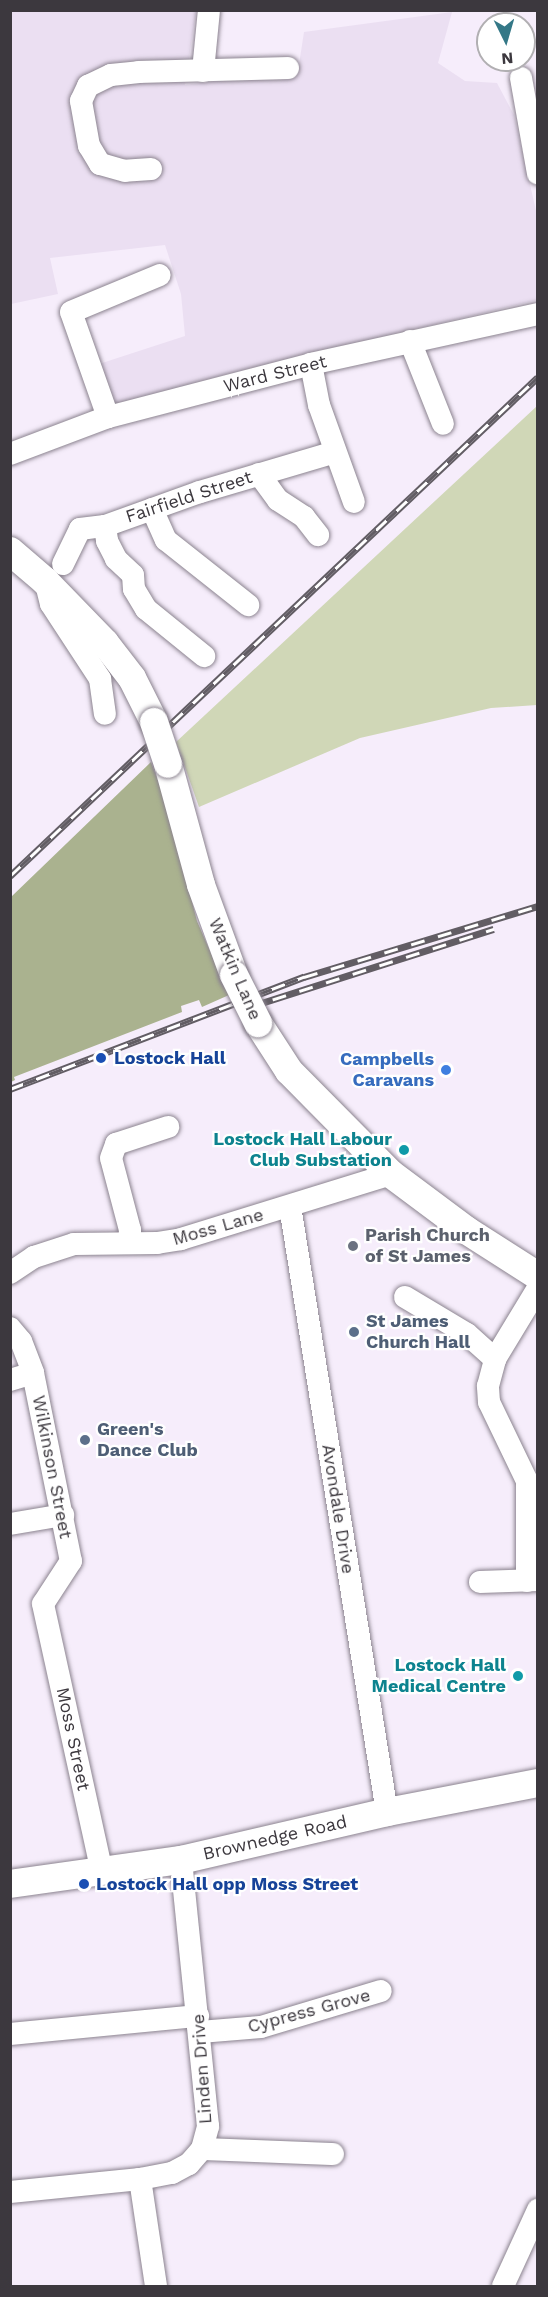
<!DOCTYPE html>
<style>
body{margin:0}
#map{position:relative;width:548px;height:2297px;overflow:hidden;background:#f6edfb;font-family:"Work Sans",sans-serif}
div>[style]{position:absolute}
.built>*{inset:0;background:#ebdff2}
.green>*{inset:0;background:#d0d7b7}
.forest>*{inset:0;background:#aab28f}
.roads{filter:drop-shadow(0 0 2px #8b838f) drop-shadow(0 0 2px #8b838f)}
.minor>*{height:22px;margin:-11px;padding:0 11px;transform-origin:11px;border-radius:11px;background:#fff}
.major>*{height:28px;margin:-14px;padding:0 14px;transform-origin:14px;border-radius:14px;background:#fff}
.rail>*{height:7px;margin-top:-3.5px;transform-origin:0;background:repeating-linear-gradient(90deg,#fff 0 14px,#625d64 0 28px);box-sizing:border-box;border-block:2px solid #625d64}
.bridges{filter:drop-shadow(0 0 2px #8b838f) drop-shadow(0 0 2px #8b838f)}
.major-bridge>*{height:28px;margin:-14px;padding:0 14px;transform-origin:14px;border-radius:14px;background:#fff}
.dots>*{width:16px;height:16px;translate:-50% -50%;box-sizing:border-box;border:3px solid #fff;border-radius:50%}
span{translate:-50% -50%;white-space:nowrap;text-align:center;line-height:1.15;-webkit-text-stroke:4.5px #fff;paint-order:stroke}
.street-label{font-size:18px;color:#3c383e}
.transit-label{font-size:18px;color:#164399;font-weight:700}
.left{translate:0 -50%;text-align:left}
.shop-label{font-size:18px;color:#366cbe;font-weight:700}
.right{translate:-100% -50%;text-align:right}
.culture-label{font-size:18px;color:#0d838f;font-weight:700}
.worship-label{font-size:18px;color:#5b616d;font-weight:700}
.service-label{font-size:18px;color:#4e5e75;font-weight:700}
.frame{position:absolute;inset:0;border:12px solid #3c383e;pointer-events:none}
.north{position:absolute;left:476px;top:12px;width:60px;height:60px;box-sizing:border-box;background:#fff;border:2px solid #b1afb2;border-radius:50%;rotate:175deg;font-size:16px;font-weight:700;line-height:24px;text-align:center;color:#3c383e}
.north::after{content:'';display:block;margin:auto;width:21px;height:27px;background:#347887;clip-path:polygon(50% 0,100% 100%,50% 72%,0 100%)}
</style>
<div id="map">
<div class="built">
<div style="clip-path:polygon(10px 11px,196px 11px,185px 85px,298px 71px,304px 32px,452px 12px,438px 63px,465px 81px,497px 83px,514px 115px,537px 215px,537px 300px,223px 375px,114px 408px,99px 364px,185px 336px,181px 294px,165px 245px,50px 258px,58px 294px,11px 304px)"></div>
</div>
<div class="green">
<div style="clip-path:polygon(537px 406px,537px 705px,491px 708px,360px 738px,199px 807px,176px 742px)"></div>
</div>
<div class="forest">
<div style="clip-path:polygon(151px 762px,167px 805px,197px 921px,229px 995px,202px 1007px,199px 1000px,181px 1006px,182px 1012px,14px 1077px,15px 1080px,11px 1082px,11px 897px)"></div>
</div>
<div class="roads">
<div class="minor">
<div style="left:203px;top:71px;width:61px;rotate:-84.4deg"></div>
<div style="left:521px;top:78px;width:97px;rotate:79.9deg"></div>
<div style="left:151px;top:169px;width:26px;rotate:176deg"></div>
<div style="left:125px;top:171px;width:26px;rotate:-164deg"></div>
<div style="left:100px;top:164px;width:21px;rotate:-121deg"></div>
<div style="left:89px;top:146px;width:46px;rotate:-100.1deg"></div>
<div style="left:81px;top:101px;width:17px;rotate:-65deg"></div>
<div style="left:88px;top:86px;width:25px;rotate:-26deg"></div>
<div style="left:111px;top:75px;width:28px;rotate:-6deg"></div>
<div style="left:139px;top:72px;width:149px;rotate:-1.5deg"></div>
<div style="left:410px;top:341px;width:89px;rotate:68.3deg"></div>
<div style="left:311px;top:364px;width:42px;rotate:79deg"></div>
<div style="left:319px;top:405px;width:103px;rotate:70.2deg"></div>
<div style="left:108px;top:417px;width:111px;rotate:-109.4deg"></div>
<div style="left:71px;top:312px;width:96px;rotate:-22.6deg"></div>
<div style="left:10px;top:454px;width:105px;rotate:-20.7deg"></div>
<div style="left:108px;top:417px;width:210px;rotate:-14.6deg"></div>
<div style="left:311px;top:364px;width:232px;rotate:-12.4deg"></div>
<div style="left:259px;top:474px;width:32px;rotate:54deg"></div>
<div style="left:278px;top:500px;width:31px;rotate:33deg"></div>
<div style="left:304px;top:517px;width:23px;rotate:52deg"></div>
<div style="left:152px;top:509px;width:34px;rotate:66deg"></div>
<div style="left:166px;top:540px;width:105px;rotate:38.4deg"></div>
<div style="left:105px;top:526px;width:15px;rotate:82deg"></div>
<div style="left:107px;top:541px;width:20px;rotate:63deg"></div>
<div style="left:116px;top:559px;width:23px;rotate:43deg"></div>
<div style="left:133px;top:575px;width:14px;rotate:86deg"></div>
<div style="left:134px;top:589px;width:23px;rotate:59deg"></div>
<div style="left:146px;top:609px;width:75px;rotate:39deg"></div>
<div style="left:63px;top:564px;width:39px;rotate:-64deg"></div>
<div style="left:80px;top:529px;width:25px;rotate:-7deg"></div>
<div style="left:105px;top:526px;width:101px;rotate:-19.7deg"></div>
<div style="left:200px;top:492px;width:141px;rotate:-16.5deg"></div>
<div style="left:47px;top:588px;width:16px;rotate:76deg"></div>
<div style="left:51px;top:604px;width:90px;rotate:56.8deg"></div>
<div style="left:100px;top:679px;width:35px;rotate:82deg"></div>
<div style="left:290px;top:1206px;width:614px;rotate:80.91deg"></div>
<div style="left:129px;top:1242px;width:12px;rotate:-85deg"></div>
<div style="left:130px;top:1230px;width:74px;rotate:-104.8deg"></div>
<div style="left:111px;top:1158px;width:15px;rotate:-70deg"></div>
<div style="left:116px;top:1144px;width:55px;rotate:-18.1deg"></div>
<div style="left:10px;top:1273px;width:29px;rotate:-34deg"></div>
<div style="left:34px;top:1257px;width:42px;rotate:-18deg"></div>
<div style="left:74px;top:1244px;width:83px;rotate:-0.7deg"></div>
<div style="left:157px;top:1243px;width:24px;rotate:-9deg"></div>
<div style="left:181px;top:1239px;width:220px;rotate:-17.2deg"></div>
<div style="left:405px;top:1297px;width:72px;rotate:30.8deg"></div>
<div style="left:467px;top:1334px;width:38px;rotate:42deg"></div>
<div style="left:10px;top:1328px;width:17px;rotate:50deg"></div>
<div style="left:21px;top:1341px;width:34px;rotate:69deg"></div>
<div style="left:33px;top:1373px;width:192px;rotate:78.6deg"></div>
<div style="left:71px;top:1561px;width:51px;rotate:123.1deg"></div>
<div style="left:43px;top:1604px;width:275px;rotate:77.6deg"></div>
<div style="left:10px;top:1380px;width:24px;rotate:-17deg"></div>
<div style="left:10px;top:1524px;width:54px;rotate:-9.6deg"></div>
<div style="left:527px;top:1581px;width:100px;rotate:-90deg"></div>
<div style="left:527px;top:1481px;width:88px;rotate:-115.7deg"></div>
<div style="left:489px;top:1402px;width:16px;rotate:-94deg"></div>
<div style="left:488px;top:1386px;width:28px;rotate:-75deg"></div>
<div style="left:495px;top:1359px;width:83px;rotate:-58.8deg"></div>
<div style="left:480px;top:1582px;width:58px;rotate:-2deg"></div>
<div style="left:200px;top:2032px;width:61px;rotate:-4.7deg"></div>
<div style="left:261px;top:2027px;width:125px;rotate:-16.7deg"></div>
<div style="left:10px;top:2034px;width:189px;rotate:-5.5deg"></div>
<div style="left:202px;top:2149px;width:131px;rotate:2.2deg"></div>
<div style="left:140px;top:2179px;width:108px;rotate:81.5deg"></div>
<div style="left:10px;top:2192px;width:131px;rotate:-5.7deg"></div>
<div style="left:140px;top:2179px;width:33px;rotate:-11deg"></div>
<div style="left:172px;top:2173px;width:19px;rotate:-28deg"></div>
<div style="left:189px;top:2164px;width:20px;rotate:-49deg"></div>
<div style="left:202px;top:2149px;width:24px;rotate:-75deg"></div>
<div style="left:208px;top:2126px;width:267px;rotate:-95.8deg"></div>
<div style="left:503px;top:2286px;width:84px;rotate:-65.3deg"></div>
</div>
<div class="major">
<div style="left:10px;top:551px;width:46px;rotate:40.6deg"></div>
<div style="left:45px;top:581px;width:86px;rotate:45.9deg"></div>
<div style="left:105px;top:643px;width:44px;rotate:52.4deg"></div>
<div style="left:132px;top:678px;width:49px;rotate:63.4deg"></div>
<div style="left:168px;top:764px;width:125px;rotate:74.7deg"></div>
<div style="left:201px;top:885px;width:96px;rotate:69.9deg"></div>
<div style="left:258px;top:1023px;width:57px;rotate:57.1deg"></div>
<div style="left:289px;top:1071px;width:145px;rotate:45.3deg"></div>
<div style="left:391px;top:1174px;width:94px;rotate:36.7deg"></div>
<div style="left:466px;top:1230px;width:85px;rotate:32.6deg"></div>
<div style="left:10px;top:1884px;width:173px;rotate:-8deg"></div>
<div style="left:181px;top:1860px;width:212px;rotate:-13.1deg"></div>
<div style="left:387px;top:1812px;width:154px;rotate:-10.9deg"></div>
</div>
</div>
<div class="rail">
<div style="left:10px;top:876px;width:726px;rotate:-43.38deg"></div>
<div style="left:246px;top:1008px;width:260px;rotate:-17.7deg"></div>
<div style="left:10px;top:1089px;width:315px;rotate:-20.9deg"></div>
<div style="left:304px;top:977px;width:245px;rotate:-16.9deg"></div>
</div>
<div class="bridges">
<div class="major-bridge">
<div style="left:154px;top:722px;width:44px;rotate:71.6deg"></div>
<div style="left:234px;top:975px;width:54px;rotate:63.4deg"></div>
</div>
</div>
<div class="dots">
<div style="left:101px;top:1058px;background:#1a4fb4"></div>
<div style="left:446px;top:1070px;background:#3f7fe0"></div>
<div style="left:404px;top:1150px;background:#0f9aa8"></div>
<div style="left:353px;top:1246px;background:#6b7280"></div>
<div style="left:354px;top:1332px;background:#5c6f8a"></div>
<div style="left:85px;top:1440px;background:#5c6f8a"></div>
<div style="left:518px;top:1676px;background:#0f9aa8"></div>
<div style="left:84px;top:1884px;background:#1a4fb4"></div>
</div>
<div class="street-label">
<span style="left:275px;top:374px;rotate:-14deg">Ward Street</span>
<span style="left:189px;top:497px;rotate:-18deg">Fairfield Street</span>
<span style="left:235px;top:969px;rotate:67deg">Watkin Lane</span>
<span style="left:218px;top:1227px;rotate:-16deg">Moss Lane</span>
<span style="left:52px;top:1467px;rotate:79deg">Wilkinson Street</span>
<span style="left:338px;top:1509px;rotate:81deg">Avondale Drive</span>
<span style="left:73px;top:1739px;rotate:78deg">Moss Street</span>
<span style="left:275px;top:1838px;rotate:-13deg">Brownedge Road</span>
<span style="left:309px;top:2011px;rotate:-15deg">Cypress Grove</span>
<span style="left:202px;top:2069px;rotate:-94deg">Linden Drive</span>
</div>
<div class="transit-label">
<span class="left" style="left:114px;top:1058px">Lostock Hall</span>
<span class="left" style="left:96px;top:1884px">Lostock Hall opp Moss Street</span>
</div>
<div class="shop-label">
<span class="right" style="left:434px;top:1070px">Campbells<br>Caravans</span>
</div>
<div class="culture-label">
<span class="right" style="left:392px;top:1150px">Lostock Hall Labour<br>Club Substation</span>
<span class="right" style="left:506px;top:1676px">Lostock Hall<br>Medical Centre</span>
</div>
<div class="worship-label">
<span class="left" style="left:365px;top:1246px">Parish Church<br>of St James</span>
</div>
<div class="service-label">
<span class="left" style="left:366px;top:1332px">St James<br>Church Hall</span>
<span class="left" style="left:97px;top:1440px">Green's<br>Dance Club</span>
</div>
<div class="frame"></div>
<div class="north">N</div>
</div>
